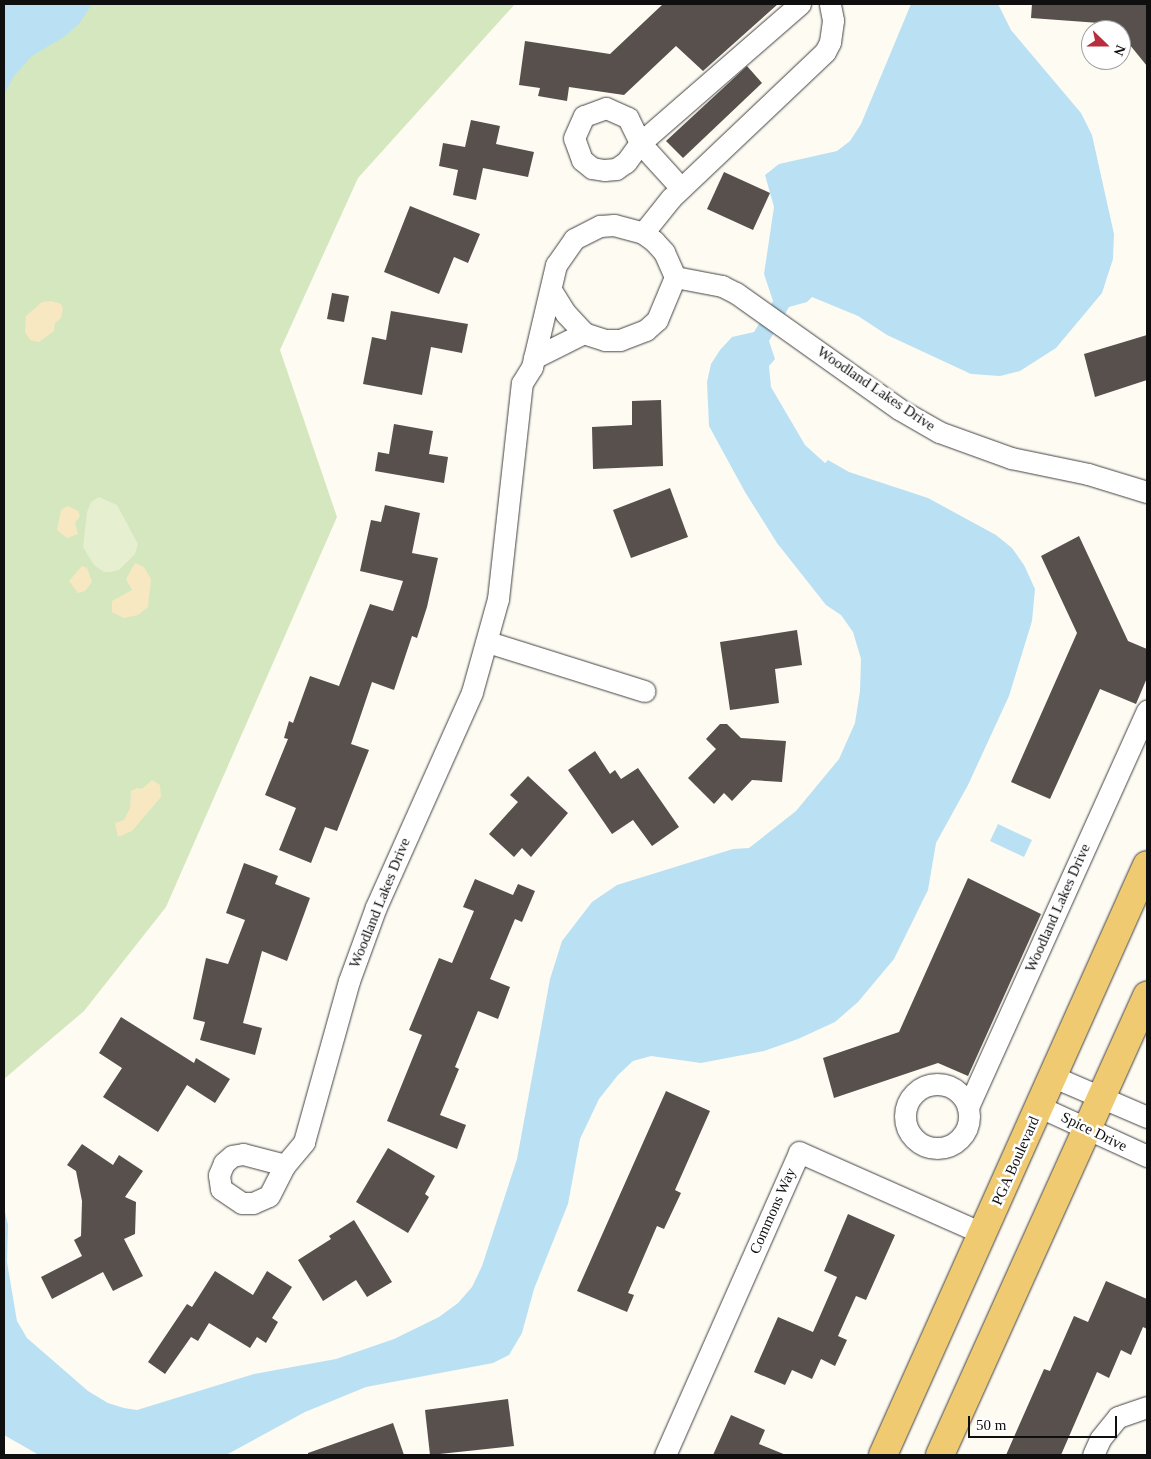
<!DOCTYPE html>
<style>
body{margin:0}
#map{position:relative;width:1151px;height:1459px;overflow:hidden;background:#fefbf3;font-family:Georgia,serif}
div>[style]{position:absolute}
.green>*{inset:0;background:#d5e7be}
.sand>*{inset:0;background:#f7e8c2}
.pitch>*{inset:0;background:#e6efcf}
.water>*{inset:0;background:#bae1f3}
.building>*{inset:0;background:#57504c}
.roads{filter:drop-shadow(0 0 1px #424242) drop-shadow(0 0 1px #424242)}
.minor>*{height:21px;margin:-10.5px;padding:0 10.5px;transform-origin:10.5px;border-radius:10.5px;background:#fff}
.minor>.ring{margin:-10.5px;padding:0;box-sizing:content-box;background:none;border:21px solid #fff;border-radius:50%}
.primary>*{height:28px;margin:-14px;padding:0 14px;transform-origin:14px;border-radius:14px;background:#f0ca71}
span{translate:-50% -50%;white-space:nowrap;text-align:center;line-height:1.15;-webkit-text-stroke:5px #fff;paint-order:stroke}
.street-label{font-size:15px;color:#0f0f0f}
.frame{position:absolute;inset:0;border:5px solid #0f0f0f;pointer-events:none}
.north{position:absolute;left:1081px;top:20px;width:50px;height:50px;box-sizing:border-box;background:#fff;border:1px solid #9f9f9f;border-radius:50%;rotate:112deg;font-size:14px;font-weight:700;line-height:20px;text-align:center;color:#0f0f0f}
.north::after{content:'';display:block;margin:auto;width:18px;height:22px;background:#b72f3d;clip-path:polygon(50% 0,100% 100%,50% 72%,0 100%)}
.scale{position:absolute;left:968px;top:1416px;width:149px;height:22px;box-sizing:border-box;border:2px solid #0f0f0f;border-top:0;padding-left:6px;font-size:15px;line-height:18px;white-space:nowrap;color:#0f0f0f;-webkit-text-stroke:4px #fff;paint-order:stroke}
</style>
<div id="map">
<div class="green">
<div style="clip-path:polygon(4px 4px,515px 4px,358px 178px,280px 350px,337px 517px,166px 907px,84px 1011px,4px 1079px)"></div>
</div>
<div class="sand">
<div style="clip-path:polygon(51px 301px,61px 304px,63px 309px,61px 318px,55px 323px,54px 331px,39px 342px,30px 340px,25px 332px,26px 316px,42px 302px)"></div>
<div style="clip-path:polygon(68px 506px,78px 511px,80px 516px,75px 523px,78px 534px,67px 538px,57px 530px,61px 510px)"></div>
<div style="clip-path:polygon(135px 563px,144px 567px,151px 579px,148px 607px,138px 615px,124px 618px,112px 612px,112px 601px,132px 590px,126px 579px)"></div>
<div style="clip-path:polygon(82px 566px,87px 568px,92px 582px,85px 591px,78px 593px,69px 581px)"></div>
<div style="clip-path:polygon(152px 780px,160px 785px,161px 797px,132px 831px,118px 837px,115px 823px,124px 820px,130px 808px,131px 791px,137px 788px,142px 789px)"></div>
</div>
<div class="pitch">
<div style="clip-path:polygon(99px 497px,117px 505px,138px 544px,135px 554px,119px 570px,111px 572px,104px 572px,94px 565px,83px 547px,87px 512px,91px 502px)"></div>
</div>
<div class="water">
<div style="clip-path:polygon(4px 4px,92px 4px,79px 24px,64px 37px,32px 56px,14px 76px,4px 95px)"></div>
<div style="clip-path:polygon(911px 4px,998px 4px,1011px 30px,1081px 113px,1092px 135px,1114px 234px,1113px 259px,1102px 293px,1056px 348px,1020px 371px,1000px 376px,971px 374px,887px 335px,858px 316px,812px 297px,807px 302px,789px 307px,769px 341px,775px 359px,769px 366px,771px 387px,805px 445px,825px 463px,828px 460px,849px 472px,928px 498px,996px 535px,1012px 548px,1024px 565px,1035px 589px,1032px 621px,1009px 696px,968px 785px,936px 843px,928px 890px,894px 959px,858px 1002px,835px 1022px,798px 1039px,764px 1051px,701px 1063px,651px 1056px,633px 1061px,618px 1075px,599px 1099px,580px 1139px,568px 1204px,534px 1289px,522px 1333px,509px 1355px,493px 1363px,366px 1387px,305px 1412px,226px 1455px,39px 1455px,4px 1435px,4px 1207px,8px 1225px,7px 1262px,17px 1321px,27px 1338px,88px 1391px,108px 1403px,124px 1408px,137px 1410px,254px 1374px,336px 1359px,394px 1339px,439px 1317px,458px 1303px,472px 1287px,482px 1266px,517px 1159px,550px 979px,562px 941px,592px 902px,617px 885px,733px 849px,749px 848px,796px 811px,839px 759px,855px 723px,860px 691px,861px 659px,853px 632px,841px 615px,826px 605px,777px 543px,745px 492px,709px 426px,707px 382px,711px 364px,720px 350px,732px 337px,754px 332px,773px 301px,764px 274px,774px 207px,765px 175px,779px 164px,837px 151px,850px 141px,861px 124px)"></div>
<div style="clip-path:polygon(998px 824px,1032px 840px,1024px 857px,990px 841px)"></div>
</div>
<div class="building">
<div style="clip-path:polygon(663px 4px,778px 4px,703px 71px,676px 46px,624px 95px,569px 87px,567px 101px,538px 96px,540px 88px,519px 85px,525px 41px,610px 54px)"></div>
<div style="clip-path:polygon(1032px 4px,1147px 4px,1147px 66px,1121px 34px,1121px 30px,1113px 24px,1031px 18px)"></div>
<div style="clip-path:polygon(747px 66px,762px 83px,683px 158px,666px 141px)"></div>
<div style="clip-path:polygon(471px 120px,500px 126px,496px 144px,534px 152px,528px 177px,483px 168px,476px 200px,453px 195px,458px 170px,439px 166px,443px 143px,465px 147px)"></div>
<div style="clip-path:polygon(724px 172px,770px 193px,753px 230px,707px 209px)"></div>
<div style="clip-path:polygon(410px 206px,480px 234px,468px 263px,454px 257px,439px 294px,384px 272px)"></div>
<div style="clip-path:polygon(332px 293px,349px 296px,344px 322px,327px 319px)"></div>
<div style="clip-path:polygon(391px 311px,468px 324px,462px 353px,431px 347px,422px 395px,363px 384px,372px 337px,386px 340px)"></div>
<div style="clip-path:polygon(1147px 335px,1147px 380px,1095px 397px,1084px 354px)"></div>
<div style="clip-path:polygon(661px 400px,663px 466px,593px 469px,592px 427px,632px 425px,632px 401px)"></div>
<div style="clip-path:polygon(394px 424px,433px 431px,429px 454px,448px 457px,444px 483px,375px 471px,378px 452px,389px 454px)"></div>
<div style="clip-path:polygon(670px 488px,688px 537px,631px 558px,613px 510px)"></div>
<div style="clip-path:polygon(385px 505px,420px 513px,412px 553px,438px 558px,427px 607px,417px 638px,412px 636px,394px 690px,372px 682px,351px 744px,369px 750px,337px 831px,325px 827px,311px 863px,279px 850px,296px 808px,265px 795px,288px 739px,284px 738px,289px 721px,293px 723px,310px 676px,339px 686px,370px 604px,393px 611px,403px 581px,360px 571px,371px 520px,381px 522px)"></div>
<div style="clip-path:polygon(1079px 536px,1128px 641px,1147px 649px,1147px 678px,1136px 704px,1100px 689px,1050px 799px,1011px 782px,1077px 633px,1041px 556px)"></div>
<div style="clip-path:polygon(797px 630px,802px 665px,775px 669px,779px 703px,730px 710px,720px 642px)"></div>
<div style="clip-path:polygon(720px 724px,727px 724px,741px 738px,786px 741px,782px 782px,752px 780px,732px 801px,724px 793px,714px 804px,688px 778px,716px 749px,706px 739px)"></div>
<div style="clip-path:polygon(595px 751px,610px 774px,615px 770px,621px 779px,638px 768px,679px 827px,652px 846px,633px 820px,612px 834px,568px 770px)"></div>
<div style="clip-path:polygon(528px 776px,568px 813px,531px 857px,522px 848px,514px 857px,489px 834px,518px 802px,510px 795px)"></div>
<div style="clip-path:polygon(244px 863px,278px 876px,275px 884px,310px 898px,287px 961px,262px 951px,243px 1023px,262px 1028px,255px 1055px,200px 1040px,205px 1022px,193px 1019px,206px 958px,228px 964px,245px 920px,226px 913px)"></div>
<div style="clip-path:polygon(968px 878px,1041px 914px,968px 1076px,938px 1063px,834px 1098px,823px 1058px,899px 1032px)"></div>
<div style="clip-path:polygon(475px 879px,513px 895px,518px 884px,535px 891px,522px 922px,515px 919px,490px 979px,510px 987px,498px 1019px,478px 1011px,455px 1067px,459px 1069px,440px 1115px,466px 1125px,457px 1149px,387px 1121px,422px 1035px,409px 1030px,439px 958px,452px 963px,474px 911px,463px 907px)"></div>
<div style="clip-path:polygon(121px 1017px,194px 1063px,196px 1058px,230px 1079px,215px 1103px,187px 1085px,158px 1132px,103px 1097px,122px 1068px,99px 1053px)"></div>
<div style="clip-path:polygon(666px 1091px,710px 1111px,675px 1190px,681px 1193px,664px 1229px,657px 1226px,628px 1293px,634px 1295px,627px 1312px,577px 1291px)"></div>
<div style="clip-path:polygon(82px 1144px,113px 1165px,119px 1155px,143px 1171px,125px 1197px,136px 1202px,135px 1234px,124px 1239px,143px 1276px,113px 1291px,103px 1272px,52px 1299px,41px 1277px,82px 1256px,74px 1240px,81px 1236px,82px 1201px,76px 1171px,67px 1165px)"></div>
<div style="clip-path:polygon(388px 1148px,435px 1176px,425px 1194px,429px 1197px,408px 1233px,356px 1202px)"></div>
<div style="clip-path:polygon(848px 1214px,895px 1235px,866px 1300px,856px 1296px,838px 1336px,847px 1340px,835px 1366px,821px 1359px,812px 1379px,792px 1370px,785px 1385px,754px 1372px,778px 1317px,813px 1332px,837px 1277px,824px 1271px)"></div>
<div style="clip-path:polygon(354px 1220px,392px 1282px,367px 1297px,356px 1280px,323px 1301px,298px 1260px,331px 1239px,329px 1236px)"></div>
<div style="clip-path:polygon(215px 1271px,253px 1295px,267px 1271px,292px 1287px,272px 1318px,278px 1322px,266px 1343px,257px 1337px,250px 1348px,209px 1323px,198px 1341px,191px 1337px,165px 1374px,148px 1362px,187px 1304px,192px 1307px)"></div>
<div style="clip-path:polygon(1106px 1281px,1147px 1299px,1147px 1329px,1143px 1327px,1131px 1355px,1121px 1350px,1109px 1378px,1097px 1372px,1061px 1455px,1006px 1455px,1044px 1369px,1050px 1371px,1074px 1316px,1088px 1322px)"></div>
<div style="clip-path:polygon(508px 1399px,514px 1446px,430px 1455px,425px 1410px)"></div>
<div style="clip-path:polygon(731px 1415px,765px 1430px,759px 1444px,786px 1455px,713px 1455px)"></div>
<div style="clip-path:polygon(393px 1423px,404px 1455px,308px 1455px,308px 1453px)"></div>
</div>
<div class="roads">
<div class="minor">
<div style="left:606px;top:108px;width:24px;rotate:24deg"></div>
<div style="left:628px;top:118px;width:28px;rotate:64deg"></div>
<div style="left:640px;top:143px;width:24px;rotate:126deg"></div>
<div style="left:626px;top:162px;width:12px;rotate:145deg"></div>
<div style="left:616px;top:169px;width:12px;rotate:175deg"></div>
<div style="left:604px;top:170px;width:12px;rotate:-171deg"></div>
<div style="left:592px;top:168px;width:13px;rotate:-141deg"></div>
<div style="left:582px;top:160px;width:23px;rotate:-110deg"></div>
<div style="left:574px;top:138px;width:24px;rotate:-66deg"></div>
<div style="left:584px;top:116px;width:23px;rotate:-20deg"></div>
<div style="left:681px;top:188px;width:61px;rotate:-132.3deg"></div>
<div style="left:640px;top:143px;width:212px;rotate:-41deg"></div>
<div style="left:643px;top:233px;width:45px;rotate:-51.3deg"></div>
<div style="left:671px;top:198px;width:212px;rotate:-43.5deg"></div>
<div style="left:825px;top:52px;width:11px;rotate:-63deg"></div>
<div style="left:830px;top:42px;width:22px;rotate:-82deg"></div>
<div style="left:833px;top:20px;width:16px;rotate:-101deg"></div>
<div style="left:675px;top:277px;width:48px;rotate:10.8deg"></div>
<div style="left:722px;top:286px;width:16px;rotate:27deg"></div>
<div style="left:736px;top:293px;width:200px;rotate:35.4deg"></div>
<div style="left:899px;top:409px;width:46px;rotate:29.9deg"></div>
<div style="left:939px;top:432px;width:77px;rotate:19.9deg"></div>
<div style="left:1011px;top:458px;width:79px;rotate:11.7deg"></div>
<div style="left:1088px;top:474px;width:62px;rotate:17deg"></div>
<div style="left:534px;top:358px;width:56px;rotate:-26.6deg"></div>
<div style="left:488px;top:642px;width:164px;rotate:17.4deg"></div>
<div style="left:1054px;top:1077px;width:101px;rotate:23.3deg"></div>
<div class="ring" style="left:905px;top:1084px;width:43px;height:43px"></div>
<div style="left:968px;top:1107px;width:435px;rotate:-65.7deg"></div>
<div style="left:1040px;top:1107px;width:118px;rotate:24.6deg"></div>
<div style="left:285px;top:1165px;width:43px;rotate:-165.3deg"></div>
<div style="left:243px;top:1154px;width:11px;rotate:170deg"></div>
<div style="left:232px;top:1156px;width:11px;rotate:139deg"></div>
<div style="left:224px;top:1163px;width:13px;rotate:113deg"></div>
<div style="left:219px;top:1175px;width:14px;rotate:82deg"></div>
<div style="left:221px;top:1189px;width:25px;rotate:34deg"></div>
<div style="left:242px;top:1203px;width:11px"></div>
<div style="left:253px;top:1203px;width:17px;rotate:-24deg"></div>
<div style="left:269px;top:1196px;width:35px;rotate:-63deg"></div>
<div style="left:285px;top:1165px;width:30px;rotate:-50deg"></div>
<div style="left:304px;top:1142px;width:167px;rotate:-74.4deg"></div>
<div style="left:349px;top:981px;width:79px;rotate:-70deg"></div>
<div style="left:376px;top:907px;width:235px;rotate:-65.9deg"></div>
<div style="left:472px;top:692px;width:97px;rotate:-74.4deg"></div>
<div style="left:498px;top:599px;width:217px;rotate:-83.7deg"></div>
<div style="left:522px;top:383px;width:19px;rotate:-58deg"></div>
<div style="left:532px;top:367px;width:105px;rotate:-76.8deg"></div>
<div style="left:556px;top:265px;width:32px;rotate:-55deg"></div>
<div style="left:574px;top:239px;width:29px;rotate:-27deg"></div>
<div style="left:600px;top:226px;width:14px;rotate:-4deg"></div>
<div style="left:614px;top:225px;width:30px;rotate:15deg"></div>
<div style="left:643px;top:233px;width:14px;rotate:36deg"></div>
<div style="left:654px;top:241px;width:15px;rotate:48deg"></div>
<div style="left:664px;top:252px;width:27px;rotate:66deg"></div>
<div style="left:675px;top:277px;width:47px;rotate:112.7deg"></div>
<div style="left:657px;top:320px;width:15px;rotate:138deg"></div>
<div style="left:646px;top:330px;width:28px;rotate:159deg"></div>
<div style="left:620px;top:340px;width:15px;rotate:180deg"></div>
<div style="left:605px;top:340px;width:22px;rotate:-162deg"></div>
<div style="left:584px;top:333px;width:26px;rotate:-133deg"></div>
<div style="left:566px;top:314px;width:26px;rotate:-122deg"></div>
<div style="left:665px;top:1455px;width:331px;rotate:-66.1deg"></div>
<div style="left:799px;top:1152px;width:202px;rotate:23.9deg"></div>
<div style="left:1093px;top:1455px;width:17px;rotate:-66deg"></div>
<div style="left:1100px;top:1439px;width:28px;rotate:-51deg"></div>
<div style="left:1118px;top:1417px;width:31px;rotate:-19deg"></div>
</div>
<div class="primary">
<div style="left:883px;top:1455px;width:646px;rotate:-65.89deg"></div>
<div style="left:940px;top:1455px;width:504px;rotate:-65.73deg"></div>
</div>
</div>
<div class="street-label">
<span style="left:876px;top:389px;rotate:34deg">Woodland Lakes Drive</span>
<span style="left:380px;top:903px;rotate:-68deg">Woodland Lakes Drive</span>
<span style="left:1058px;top:908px;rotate:-66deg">Woodland Lakes Drive</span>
<span style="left:1094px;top:1132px;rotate:26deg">Spice Drive</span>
<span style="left:1016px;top:1161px;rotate:-66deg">PGA Boulevard</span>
<span style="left:773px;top:1211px;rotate:-66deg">Commons Way</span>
</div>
<div class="frame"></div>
<div class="north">N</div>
<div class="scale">50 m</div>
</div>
